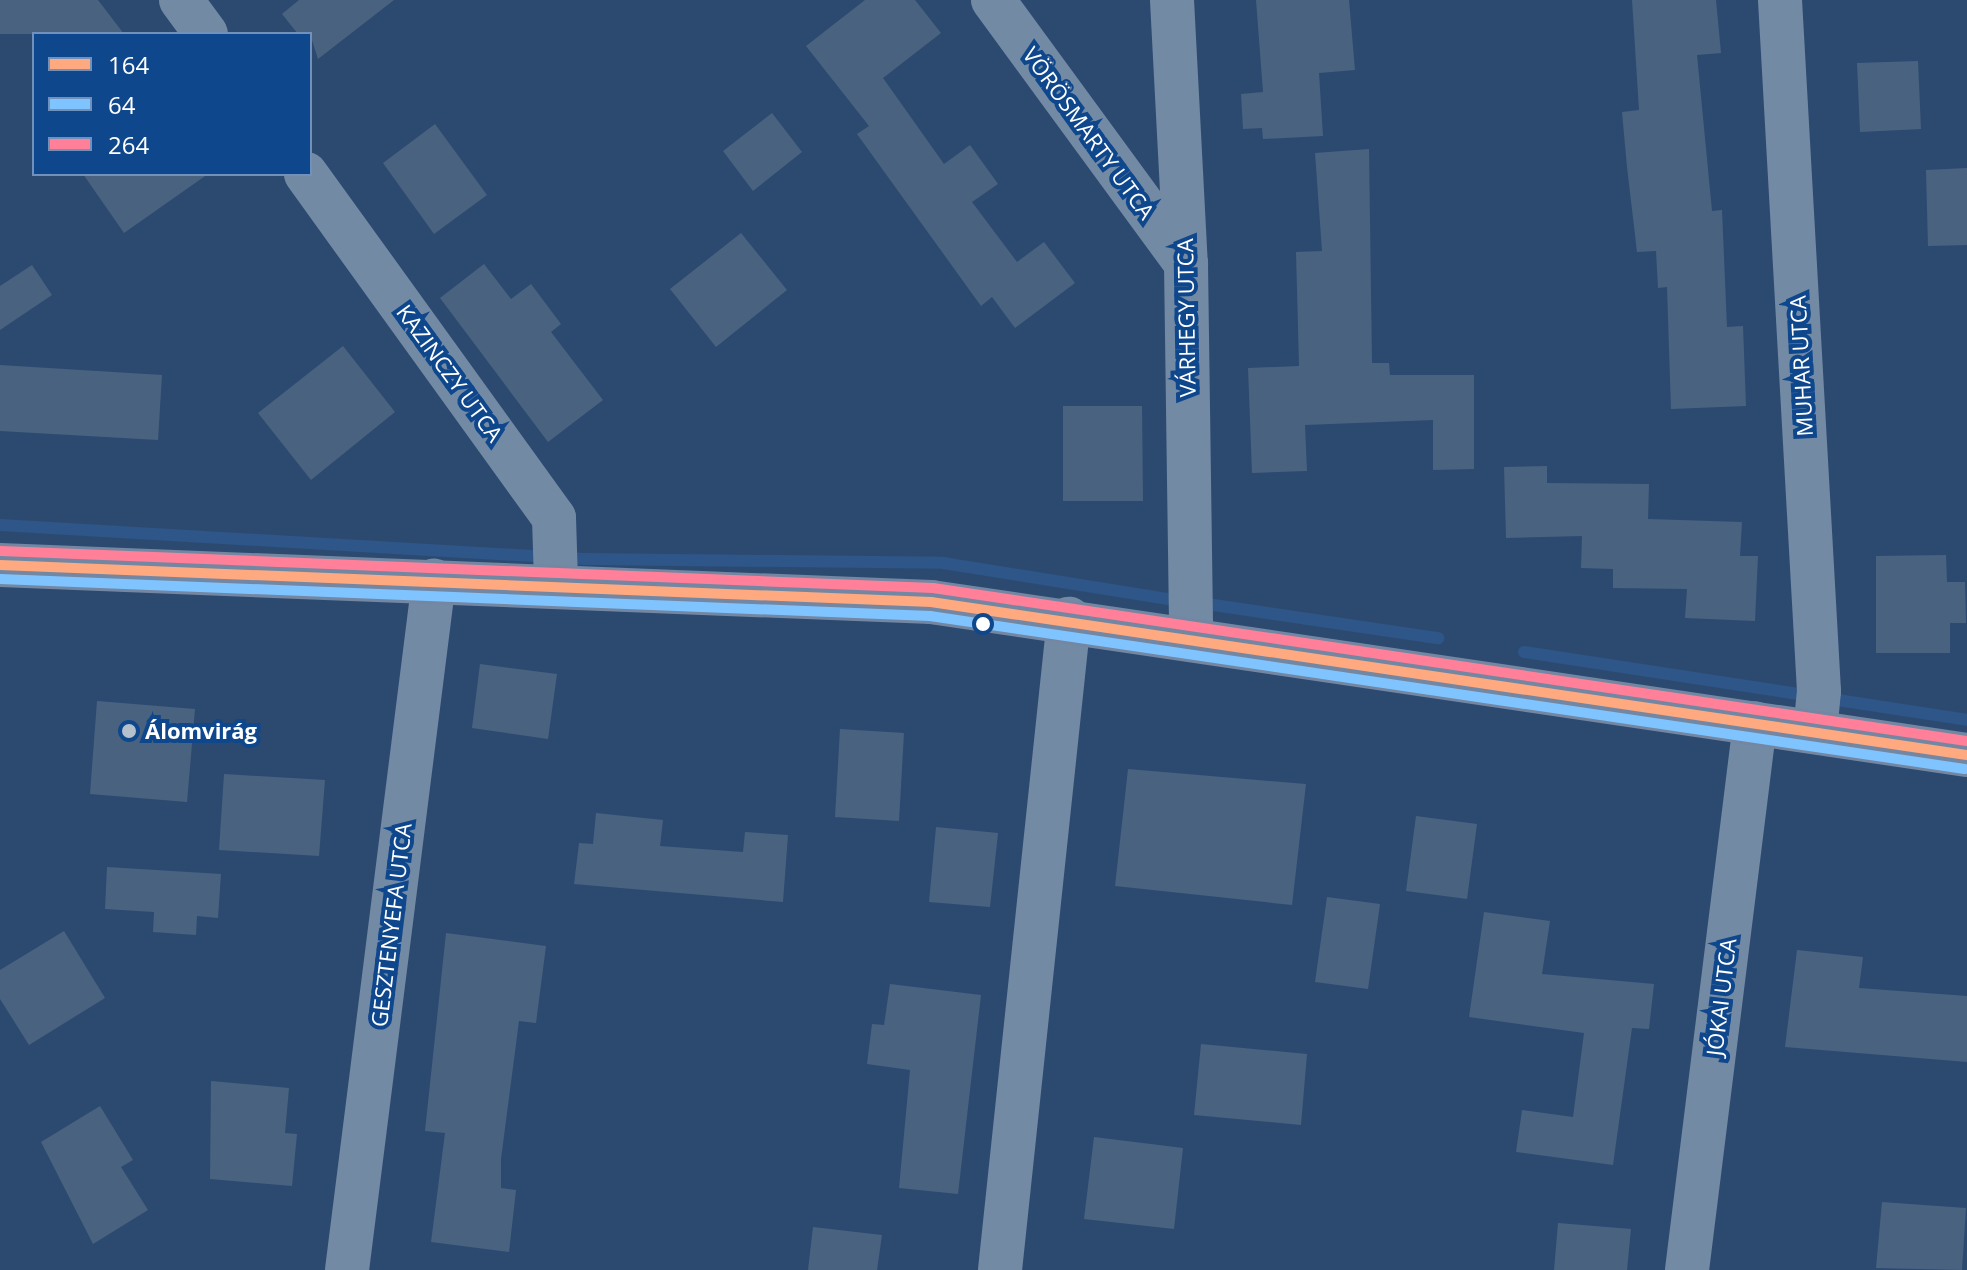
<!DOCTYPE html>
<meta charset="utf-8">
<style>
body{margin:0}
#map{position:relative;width:1967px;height:1270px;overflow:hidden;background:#2c4a70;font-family:"Open Sans",sans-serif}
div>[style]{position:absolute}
.stream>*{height:12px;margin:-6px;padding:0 6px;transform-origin:6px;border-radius:6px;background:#2e5689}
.building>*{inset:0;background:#496280}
.minor>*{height:44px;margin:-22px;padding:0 22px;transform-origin:22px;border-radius:22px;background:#738aa5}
.major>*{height:44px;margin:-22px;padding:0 22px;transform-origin:22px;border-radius:22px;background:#7387a3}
.bus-1>*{height:10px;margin:-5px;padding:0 5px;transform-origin:5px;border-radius:5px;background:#ffa980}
.bus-2>*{height:10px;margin:-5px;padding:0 5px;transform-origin:5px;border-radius:5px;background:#80c4ff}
.bus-3>*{height:10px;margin:-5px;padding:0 5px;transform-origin:5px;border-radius:5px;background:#ff8098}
.dots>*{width:22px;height:22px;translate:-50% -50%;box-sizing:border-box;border:4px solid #0f478d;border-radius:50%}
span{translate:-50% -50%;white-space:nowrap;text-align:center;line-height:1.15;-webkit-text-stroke:8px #0f478d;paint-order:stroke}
.street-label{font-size:22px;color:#fff}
.poi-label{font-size:22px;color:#fff;font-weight:700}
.left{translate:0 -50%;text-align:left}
.legend{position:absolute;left:32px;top:32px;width:280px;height:144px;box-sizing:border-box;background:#0f478d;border:2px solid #6f91bb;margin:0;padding:10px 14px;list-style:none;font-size:24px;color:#fff}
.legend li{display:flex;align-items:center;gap:16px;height:40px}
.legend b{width:40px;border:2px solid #6f91bb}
</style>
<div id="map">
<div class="stream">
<div style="left:0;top:525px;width:585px;rotate:3.33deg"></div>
<div style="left:584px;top:559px;width:359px;rotate:0.6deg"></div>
<div style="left:943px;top:563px;width:241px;rotate:9.1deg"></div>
<div style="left:1200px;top:603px;width:241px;rotate:8.4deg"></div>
<div style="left:1524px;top:652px;width:448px;rotate:8.7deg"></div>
</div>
<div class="building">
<div style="clip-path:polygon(0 0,98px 0,124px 34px,0 34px)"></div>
<div style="clip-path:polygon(299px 0,394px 0,318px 59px,310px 34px,298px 34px,282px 14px)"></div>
<div style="clip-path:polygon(865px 0,915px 0,941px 33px,883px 78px,944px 164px,970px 145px,998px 184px,972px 202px,1017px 262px,1044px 242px,1075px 283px,1015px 328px,992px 297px,981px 306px,857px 134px,869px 126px,806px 46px)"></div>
<div style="clip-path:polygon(1256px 0,1349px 0,1355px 70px,1319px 73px,1323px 136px,1263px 139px,1262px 128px,1243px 129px,1241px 94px,1263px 92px)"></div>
<div style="clip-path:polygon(1632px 0,1716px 0,1721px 53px,1697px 55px,1712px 211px,1722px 210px,1727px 327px,1743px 326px,1746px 406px,1671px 409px,1667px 287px,1658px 288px,1656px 251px,1637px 252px,1627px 167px,1622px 112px,1639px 110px)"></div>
<div style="clip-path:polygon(1918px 61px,1921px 129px,1860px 132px,1857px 63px)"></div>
<div style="clip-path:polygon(772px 113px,802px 152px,753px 191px,723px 151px)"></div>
<div style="clip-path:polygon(435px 124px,487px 195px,434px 234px,383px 163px)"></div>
<div style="clip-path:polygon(1369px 149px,1372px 363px,1389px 363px,1390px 375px,1474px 375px,1474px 469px,1433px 470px,1433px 420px,1305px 425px,1307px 471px,1252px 473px,1248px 368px,1299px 366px,1296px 252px,1322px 251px,1315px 153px)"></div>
<div style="clip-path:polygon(1967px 168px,1967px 245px,1928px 246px,1926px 170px)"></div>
<div style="clip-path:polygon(83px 174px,208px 174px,124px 233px)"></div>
<div style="clip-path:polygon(741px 233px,787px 290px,716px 347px,670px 289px)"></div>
<div style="clip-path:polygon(484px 264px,511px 299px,531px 284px,561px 324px,551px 332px,603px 400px,548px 442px,440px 298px)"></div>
<div style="clip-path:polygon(32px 265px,52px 295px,0 330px,0 286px)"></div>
<div style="clip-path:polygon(343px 346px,395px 412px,311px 480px,258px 413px)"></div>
<div style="clip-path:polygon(0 365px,162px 375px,158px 440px,0 431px)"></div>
<div style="clip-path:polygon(1063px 406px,1142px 406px,1143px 501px,1063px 501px)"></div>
<div style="clip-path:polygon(1547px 466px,1547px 483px,1649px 484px,1648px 519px,1742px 522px,1740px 556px,1758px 556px,1755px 621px,1685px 618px,1687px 589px,1613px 588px,1613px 569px,1581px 568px,1582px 536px,1506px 538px,1504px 467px)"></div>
<div style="clip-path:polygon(1946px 555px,1947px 582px,1965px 582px,1966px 623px,1950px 623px,1950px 653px,1876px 653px,1876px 556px)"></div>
<div style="clip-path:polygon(480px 664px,557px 674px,548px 739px,472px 728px)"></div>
<div style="clip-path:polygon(97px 701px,195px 709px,187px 802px,90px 794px)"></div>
<div style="clip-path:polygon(840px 729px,904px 733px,899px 821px,835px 817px)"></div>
<div style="clip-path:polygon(1128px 769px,1306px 784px,1292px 905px,1115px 886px)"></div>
<div style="clip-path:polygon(224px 774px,325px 780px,319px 856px,219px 850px)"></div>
<div style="clip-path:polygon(596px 813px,663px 820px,660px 846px,743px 852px,745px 832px,788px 835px,783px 902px,574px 884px,579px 843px,593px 844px)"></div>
<div style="clip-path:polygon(1416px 816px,1477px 824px,1467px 899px,1406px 891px)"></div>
<div style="clip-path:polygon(936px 827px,998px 833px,990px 907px,929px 902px)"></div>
<div style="clip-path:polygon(107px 867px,221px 874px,218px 918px,197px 916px,196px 935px,153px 932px,154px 912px,105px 909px)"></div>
<div style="clip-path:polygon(1327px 897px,1380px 904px,1368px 989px,1315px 982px)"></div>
<div style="clip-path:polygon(1484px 912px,1550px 921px,1542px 974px,1654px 984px,1649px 1029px,1632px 1028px,1613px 1165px,1516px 1152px,1522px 1110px,1573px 1117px,1584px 1033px,1469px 1017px)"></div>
<div style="clip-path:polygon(64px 931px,105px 998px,29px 1045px,0 999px,0 970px)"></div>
<div style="clip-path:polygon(446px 933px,546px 946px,536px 1023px,519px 1021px,501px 1159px,501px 1188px,516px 1190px,509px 1252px,431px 1242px,445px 1133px,425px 1131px)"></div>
<div style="clip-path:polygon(1797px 950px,1863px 957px,1859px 988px,1967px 996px,1967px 1062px,1785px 1047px)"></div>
<div style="clip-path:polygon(890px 984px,981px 995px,958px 1194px,899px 1188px,910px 1070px,867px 1064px,872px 1024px,884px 1025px)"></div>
<div style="clip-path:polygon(1201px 1044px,1307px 1054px,1301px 1125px,1194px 1115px)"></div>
<div style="clip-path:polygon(211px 1081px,289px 1088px,285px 1133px,297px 1134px,292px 1186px,210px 1179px)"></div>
<div style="clip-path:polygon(100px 1106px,133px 1160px,121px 1167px,148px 1210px,93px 1244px,41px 1142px)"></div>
<div style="clip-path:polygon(1094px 1137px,1183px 1148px,1174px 1229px,1084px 1219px)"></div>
<div style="clip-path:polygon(1882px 1202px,1966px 1208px,1962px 1270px,1876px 1268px)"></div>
<div style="clip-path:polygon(1558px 1223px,1631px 1229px,1627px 1270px,1554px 1270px)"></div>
<div style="clip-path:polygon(813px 1227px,882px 1235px,877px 1270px,808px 1270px)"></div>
</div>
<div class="minor">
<div style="left:181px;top:0;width:42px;rotate:53.7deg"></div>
<div style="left:993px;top:0;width:327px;rotate:53.8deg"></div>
<div style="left:1172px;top:0;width:264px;rotate:87deg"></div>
<div style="left:1186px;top:264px;width:372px;rotate:89.2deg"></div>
<div style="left:1780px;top:0;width:692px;rotate:86.77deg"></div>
<div style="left:1819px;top:691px;width:41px;rotate:95.6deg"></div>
<div style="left:306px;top:174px;width:424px;rotate:54.2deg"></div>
<div style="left:554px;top:518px;width:65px;rotate:88.2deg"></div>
<div style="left:347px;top:1270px;width:695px;rotate:-82.81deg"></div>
<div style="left:1000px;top:1270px;width:655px;rotate:-83.95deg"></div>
<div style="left:1687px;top:1270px;width:551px;rotate:-82.91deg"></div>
</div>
<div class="major">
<div style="left:0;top:565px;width:932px;rotate:2.28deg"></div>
<div style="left:931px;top:602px;width:1047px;rotate:8.4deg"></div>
</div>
<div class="bus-1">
<div style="left:0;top:565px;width:932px;rotate:2.28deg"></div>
<div style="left:931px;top:602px;width:1047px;rotate:8.4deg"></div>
</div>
<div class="bus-2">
<div style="left:0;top:579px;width:931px;rotate:2.28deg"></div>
<div style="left:930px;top:616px;width:1046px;rotate:8.41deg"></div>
</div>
<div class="bus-3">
<div style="left:1px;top:551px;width:933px;rotate:2.27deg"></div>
<div style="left:933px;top:588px;width:1045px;rotate:8.42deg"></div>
</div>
<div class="dots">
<div style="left:983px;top:624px;background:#fff"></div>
<div style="left:129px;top:731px;background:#b5c0cd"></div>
</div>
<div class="street-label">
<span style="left:1089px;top:133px;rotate:54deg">VÖRÖSMARTY UTCA</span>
<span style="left:1186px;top:318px;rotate:-91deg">VÁRHEGY UTCA</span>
<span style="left:1801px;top:366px;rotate:-93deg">MUHAR UTCA</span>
<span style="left:450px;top:373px;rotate:54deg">KAZINCZY UTCA</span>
<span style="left:391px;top:925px;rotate:-83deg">GESZTENYEFA UTCA</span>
<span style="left:1721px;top:997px;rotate:-83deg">JÓKAI UTCA</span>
</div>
<div class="poi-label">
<span class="left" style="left:145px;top:731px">Álomvirág</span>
</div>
<ul class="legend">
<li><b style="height:10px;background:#ffa980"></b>164</li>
<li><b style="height:10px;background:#80c4ff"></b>64</li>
<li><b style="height:10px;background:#ff8098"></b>264</li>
</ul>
</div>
